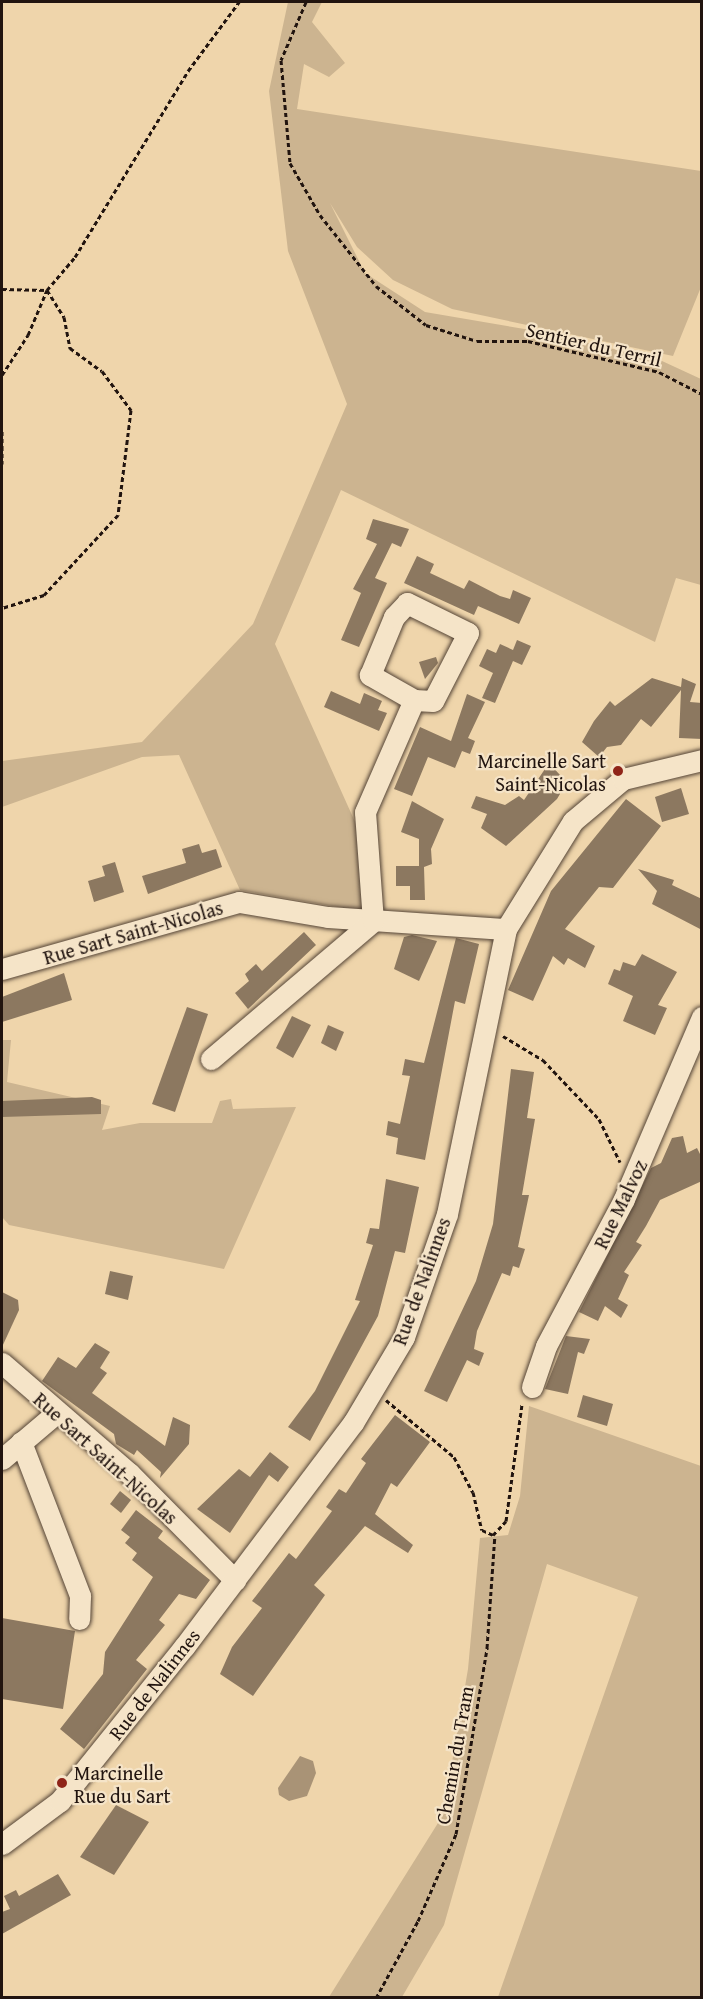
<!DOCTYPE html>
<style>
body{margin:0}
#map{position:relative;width:703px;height:1999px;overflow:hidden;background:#efd5ab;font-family:"Gentium Book Plus",serif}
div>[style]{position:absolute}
.green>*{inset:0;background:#ccb490}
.water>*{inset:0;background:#a99376}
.building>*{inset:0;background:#8c7860}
.path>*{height:3px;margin-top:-1.5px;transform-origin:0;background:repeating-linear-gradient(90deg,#21140f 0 4.5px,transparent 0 7.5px)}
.roads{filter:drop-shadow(0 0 2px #544436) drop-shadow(0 0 2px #544436)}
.minor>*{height:21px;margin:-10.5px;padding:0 10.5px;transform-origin:10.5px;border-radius:10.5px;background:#f5e4c8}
.dots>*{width:16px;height:16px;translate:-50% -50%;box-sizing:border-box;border:3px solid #f5e4c8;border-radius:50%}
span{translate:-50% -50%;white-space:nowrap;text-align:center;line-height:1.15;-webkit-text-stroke:4.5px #f5e4c8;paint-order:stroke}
.street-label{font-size:20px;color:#21140f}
.poi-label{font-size:20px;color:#21140f}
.right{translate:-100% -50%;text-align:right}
.left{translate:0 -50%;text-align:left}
.frame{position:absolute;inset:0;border:3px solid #21140f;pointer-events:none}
</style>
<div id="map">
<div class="green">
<div style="clip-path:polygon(288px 2px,322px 2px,312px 22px,345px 63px,329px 77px,304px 64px,297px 109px,701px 171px,701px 287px,673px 356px,452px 309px,393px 280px,357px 247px,330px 203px,365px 273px,425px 312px,548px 333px,662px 361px,701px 379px,701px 585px,676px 578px,655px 642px,341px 490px,275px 644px,356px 824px,367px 912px,240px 890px,179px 755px,142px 757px,2px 807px,2px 761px,142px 742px,253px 624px,347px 404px,288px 251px,269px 91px)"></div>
<div style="clip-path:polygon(2px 1040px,11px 1040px,7px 1082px,110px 1106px,102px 1130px,140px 1123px,212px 1123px,220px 1101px,231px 1099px,233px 1109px,296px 1107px,224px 1269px,9px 1225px,2px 1217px)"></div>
<div style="clip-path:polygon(529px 1406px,701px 1466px,701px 1997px,498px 1997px,638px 1597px,547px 1564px,444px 1925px,402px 1997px,329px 1997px,443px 1815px,468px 1669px,480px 1538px,508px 1535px,520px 1496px)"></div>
</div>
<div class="water">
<div style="clip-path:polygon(300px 1756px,313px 1761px,316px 1773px,307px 1796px,289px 1801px,279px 1795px,278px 1788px)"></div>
</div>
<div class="building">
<div style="clip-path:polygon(373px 519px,409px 529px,401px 547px,392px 543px,375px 578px,387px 583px,359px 647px,341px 640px,361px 593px,353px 589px,377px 544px,366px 539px)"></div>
<div style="clip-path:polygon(417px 556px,434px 564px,430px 573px,464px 589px,469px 580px,500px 596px,510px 599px,513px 590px,531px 598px,519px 624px,478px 606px,474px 615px,404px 583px)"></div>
<div style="clip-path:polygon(517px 640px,531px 646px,522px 665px,513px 661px,495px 703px,482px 698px,493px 673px,479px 666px,487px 649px,496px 653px,500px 644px,513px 650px)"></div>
<div style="clip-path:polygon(436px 657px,438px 663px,425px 679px,419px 662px)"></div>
<div style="clip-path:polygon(652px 678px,681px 687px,682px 678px,696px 684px,690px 702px,702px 703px,702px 739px,679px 738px,681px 690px,651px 727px,641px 719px,621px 745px,607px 747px,599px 757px,582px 742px,594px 721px,610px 701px,615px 706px)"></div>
<div style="clip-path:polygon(331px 691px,360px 704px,364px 693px,382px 701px,378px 710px,387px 713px,379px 731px,324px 707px)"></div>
<div style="clip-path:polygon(467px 694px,485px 702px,468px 738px,475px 741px,470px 754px,462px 751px,455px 768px,428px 757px,412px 796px,394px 789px,420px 727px,451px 741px)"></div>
<div style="clip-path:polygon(549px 763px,560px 775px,551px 783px,560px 794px,557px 799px,506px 846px,481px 828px,487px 814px,471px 808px,476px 796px,505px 805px,519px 796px,524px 800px)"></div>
<div style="clip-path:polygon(681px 788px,689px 814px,662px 822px,655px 797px)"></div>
<div style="clip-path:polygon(626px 799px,661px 826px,613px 888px,599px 887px,565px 929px,595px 946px,585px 968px,568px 958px,564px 965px,553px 956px,533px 1001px,508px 990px,551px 891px)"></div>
<div style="clip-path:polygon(412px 801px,444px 819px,431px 849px,432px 864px,424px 867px,425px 900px,410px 900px,410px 886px,396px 886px,396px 866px,419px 866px,419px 839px,401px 832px)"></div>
<div style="clip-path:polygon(199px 844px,202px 853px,216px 849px,222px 867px,148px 894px,142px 876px,186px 863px,182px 849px)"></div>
<div style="clip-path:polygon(115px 862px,124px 892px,94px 902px,88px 881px,105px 876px,102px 866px)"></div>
<div style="clip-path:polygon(638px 869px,674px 880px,672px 885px,702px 899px,702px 930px,652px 904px,657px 891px)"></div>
<div style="clip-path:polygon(304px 932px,316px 945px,248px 1009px,235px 993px,249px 981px,245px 974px,256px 964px,262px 971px)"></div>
<div style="clip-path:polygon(412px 935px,437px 941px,419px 981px,394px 969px,404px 937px)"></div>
<div style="clip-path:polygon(456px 938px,479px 944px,465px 1004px,455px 1001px,425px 1160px,396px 1154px,398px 1138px,386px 1135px,388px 1121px,400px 1124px,410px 1076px,402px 1075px,405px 1059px,424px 1063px)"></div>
<div style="clip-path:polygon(642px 954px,677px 972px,658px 1005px,667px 1008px,655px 1035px,623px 1021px,633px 996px,608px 984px,614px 969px,620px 971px,623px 962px,635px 966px)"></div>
<div style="clip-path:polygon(64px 973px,72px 1000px,2px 1022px,2px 997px)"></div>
<div style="clip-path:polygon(187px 1007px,208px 1014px,175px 1112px,152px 1104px)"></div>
<div style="clip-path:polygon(292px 1016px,311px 1025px,293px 1058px,276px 1048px)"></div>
<div style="clip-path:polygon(328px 1025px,344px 1032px,336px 1051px,321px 1043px)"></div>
<div style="clip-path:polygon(511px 1069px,534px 1072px,527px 1118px,535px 1119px,522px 1195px,529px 1195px,518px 1247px,525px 1249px,519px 1268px,513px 1266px,510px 1276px,502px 1273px,477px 1331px,474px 1349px,484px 1353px,479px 1366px,467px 1360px,447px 1402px,424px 1391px,476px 1281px,493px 1224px)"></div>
<div style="clip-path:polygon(92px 1097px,101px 1100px,101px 1114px,2px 1117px,2px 1101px)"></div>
<div style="clip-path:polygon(683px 1136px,687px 1153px,697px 1148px,702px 1158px,702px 1181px,660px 1200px,646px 1226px,636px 1242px,642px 1245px,624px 1272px,629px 1275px,618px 1299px,628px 1305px,621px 1318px,605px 1306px,598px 1321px,579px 1312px,651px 1168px,661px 1163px,672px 1138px)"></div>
<div style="clip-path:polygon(386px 1179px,419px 1187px,405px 1253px,395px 1251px,378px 1316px,310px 1441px,288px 1427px,315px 1391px,360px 1301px,355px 1300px,373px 1245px,366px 1243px,370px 1228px,379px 1229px)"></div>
<div style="clip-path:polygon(110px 1271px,133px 1276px,128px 1300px,105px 1294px)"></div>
<div style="clip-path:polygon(2px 1292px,18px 1300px,19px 1310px,2px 1347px)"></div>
<div style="clip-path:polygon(566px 1336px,590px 1339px,584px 1354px,578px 1352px,568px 1394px,545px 1389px)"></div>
<div style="clip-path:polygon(95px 1343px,110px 1352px,100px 1368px,107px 1373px,92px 1393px,165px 1446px,173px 1417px,190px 1425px,189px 1444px,160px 1478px,161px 1472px,137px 1450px,134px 1455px,116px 1444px,114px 1434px,42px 1381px,58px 1357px,76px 1368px)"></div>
<div style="clip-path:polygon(583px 1395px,613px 1404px,607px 1426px,577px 1417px)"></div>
<div style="clip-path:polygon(395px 1415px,430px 1442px,397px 1487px,391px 1483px,375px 1514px,413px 1545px,408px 1553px,365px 1526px,314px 1585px,325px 1595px,253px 1696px,220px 1674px,232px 1647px,262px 1608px,252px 1601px,289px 1553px,296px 1559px,332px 1511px,326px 1507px,339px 1489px,346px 1493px,366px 1463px,361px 1459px)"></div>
<div style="clip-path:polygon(270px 1452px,289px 1467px,278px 1482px,269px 1475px,230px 1533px,197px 1509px,239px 1469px,250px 1477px)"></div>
<div style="clip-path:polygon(120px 1491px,131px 1500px,121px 1513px,110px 1504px)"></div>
<div style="clip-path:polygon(136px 1510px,163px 1531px,158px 1538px,210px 1580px,196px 1599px,179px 1594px,159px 1620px,165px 1625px,136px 1660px,147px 1669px,84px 1749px,60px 1729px,103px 1674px,105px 1652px,153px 1577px,132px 1560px,137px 1553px,125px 1543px,130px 1537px,121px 1530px)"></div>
<div style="clip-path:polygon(2px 1618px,75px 1631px,63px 1709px,2px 1699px)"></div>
<div style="clip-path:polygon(116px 1805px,149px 1822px,114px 1875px,80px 1857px)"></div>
<div style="clip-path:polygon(58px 1874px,71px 1895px,2px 1934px,2px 1912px,10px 1909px,4px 1896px,16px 1890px,19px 1896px)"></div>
</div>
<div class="path">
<div style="left:306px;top:2px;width:63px;rotate:113.3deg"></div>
<div style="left:281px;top:60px;width:103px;rotate:85deg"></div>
<div style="left:290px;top:163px;width:60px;rotate:60deg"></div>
<div style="left:320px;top:215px;width:90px;rotate:51.7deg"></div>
<div style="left:376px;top:286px;width:63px;rotate:38deg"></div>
<div style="left:426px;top:325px;width:53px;rotate:17.4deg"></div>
<div style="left:477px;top:341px;width:51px"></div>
<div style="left:528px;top:341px;width:135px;rotate:13.3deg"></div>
<div style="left:659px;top:372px;width:48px;rotate:27.1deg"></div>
<div style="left:2px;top:289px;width:45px;rotate:1.3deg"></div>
<div style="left:47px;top:290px;width:32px;rotate:58deg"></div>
<div style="left:64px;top:317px;width:32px;rotate:79deg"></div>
<div style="left:70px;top:348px;width:39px;rotate:36deg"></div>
<div style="left:102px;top:371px;width:49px;rotate:53.4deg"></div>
<div style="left:131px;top:410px;width:106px;rotate:97.1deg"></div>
<div style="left:118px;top:515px;width:109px;rotate:132.8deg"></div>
<div style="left:44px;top:595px;width:44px;rotate:162.8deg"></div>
<div style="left:2px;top:375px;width:48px;rotate:-57deg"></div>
<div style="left:28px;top:335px;width:49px;rotate:-67.1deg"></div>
<div style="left:47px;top:290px;width:43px;rotate:-49.7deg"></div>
<div style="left:75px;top:257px;width:218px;rotate:-58.7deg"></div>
<div style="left:188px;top:71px;width:86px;rotate:-53.5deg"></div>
<div style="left:2px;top:431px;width:33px;rotate:90deg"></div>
<div style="left:503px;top:1036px;width:47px;rotate:31deg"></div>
<div style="left:543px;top:1060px;width:81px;rotate:46.5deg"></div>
<div style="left:599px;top:1119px;width:48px;rotate:64deg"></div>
<div style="left:386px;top:1400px;width:89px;rotate:40deg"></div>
<div style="left:454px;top:1457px;width:40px;rotate:62deg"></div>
<div style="left:473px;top:1492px;width:39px;rotate:77deg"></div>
<div style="left:482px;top:1530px;width:12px;rotate:24deg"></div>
<div style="left:493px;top:1535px;width:19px;rotate:-47deg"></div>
<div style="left:506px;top:1521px;width:118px;rotate:-82.2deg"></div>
<div style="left:376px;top:1998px;width:88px;rotate:-61.4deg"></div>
<div style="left:418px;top:1921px;width:95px;rotate:-66.4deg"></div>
<div style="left:456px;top:1834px;width:189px;rotate:-80.5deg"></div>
<div style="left:487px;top:1648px;width:113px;rotate:-86deg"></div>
</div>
<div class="roads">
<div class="minor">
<div style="left:407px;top:603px;width:68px;rotate:26.2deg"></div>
<div style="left:468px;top:633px;width:76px;rotate:117.2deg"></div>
<div style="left:433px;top:701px;width:19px;rotate:-177deg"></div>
<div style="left:414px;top:700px;width:51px;rotate:-150.4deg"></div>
<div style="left:370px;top:675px;width:63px;rotate:-67.5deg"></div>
<div style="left:394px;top:617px;width:19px;rotate:-47deg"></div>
<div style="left:2px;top:969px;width:246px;rotate:-15.8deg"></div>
<div style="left:239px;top:902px;width:90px;rotate:9.6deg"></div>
<div style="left:328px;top:917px;width:178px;rotate:3.9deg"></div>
<div style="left:211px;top:1059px;width:213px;rotate:-40.4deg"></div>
<div style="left:373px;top:921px;width:109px;rotate:-94.2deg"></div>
<div style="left:365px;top:812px;width:122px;rotate:-66.4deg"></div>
<div style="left:2px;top:1363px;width:168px;rotate:40.9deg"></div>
<div style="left:129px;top:1473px;width:151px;rotate:45.3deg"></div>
<div style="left:532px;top:1387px;width:43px;rotate:-71.1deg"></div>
<div style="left:546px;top:1346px;width:166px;rotate:-62deg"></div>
<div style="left:624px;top:1199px;width:198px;rotate:-66.8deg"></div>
<div style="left:21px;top:1442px;width:165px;rotate:69deg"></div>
<div style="left:80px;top:1596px;width:23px;rotate:92deg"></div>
<div style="left:2px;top:1459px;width:70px;rotate:-40.3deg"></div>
<div style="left:2px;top:1844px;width:72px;rotate:-36.6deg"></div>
<div style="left:60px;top:1801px;width:198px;rotate:-51.2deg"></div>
<div style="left:184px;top:1647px;width:281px;rotate:-53deg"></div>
<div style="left:353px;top:1423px;width:100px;rotate:-59.3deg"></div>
<div style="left:404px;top:1337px;width:130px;rotate:-70.7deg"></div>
<div style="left:447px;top:1214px;width:291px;rotate:-78.3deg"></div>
<div style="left:506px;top:929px;width:127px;rotate:-58.2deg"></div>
<div style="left:573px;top:821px;width:65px;rotate:-40deg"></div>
<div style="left:623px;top:779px;width:81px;rotate:-13.5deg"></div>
</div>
</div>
<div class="dots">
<div style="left:618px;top:771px;background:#8f2418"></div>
<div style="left:62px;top:1783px;background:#8f2418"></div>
</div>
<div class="street-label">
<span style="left:594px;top:344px;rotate:13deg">Sentier du Terril</span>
<span style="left:133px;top:932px;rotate:-16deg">Rue Sart Saint-Nicolas</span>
<span style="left:620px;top:1204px;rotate:-64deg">Rue Malvoz</span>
<span style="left:421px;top:1281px;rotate:-70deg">Rue de Nalinnes</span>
<span style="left:106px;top:1458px;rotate:42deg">Rue Sart Saint-Nicolas</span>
<span style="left:154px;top:1684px;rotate:-52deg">Rue de Nalinnes</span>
<span style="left:454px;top:1755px;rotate:-80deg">Chemin du Tram</span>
</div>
<div class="poi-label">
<span class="right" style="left:606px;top:772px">Marcinelle Sart<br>Saint-Nicolas</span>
<span class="left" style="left:74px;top:1784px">Marcinelle<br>Rue du Sart</span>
</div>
<div class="frame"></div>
</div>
